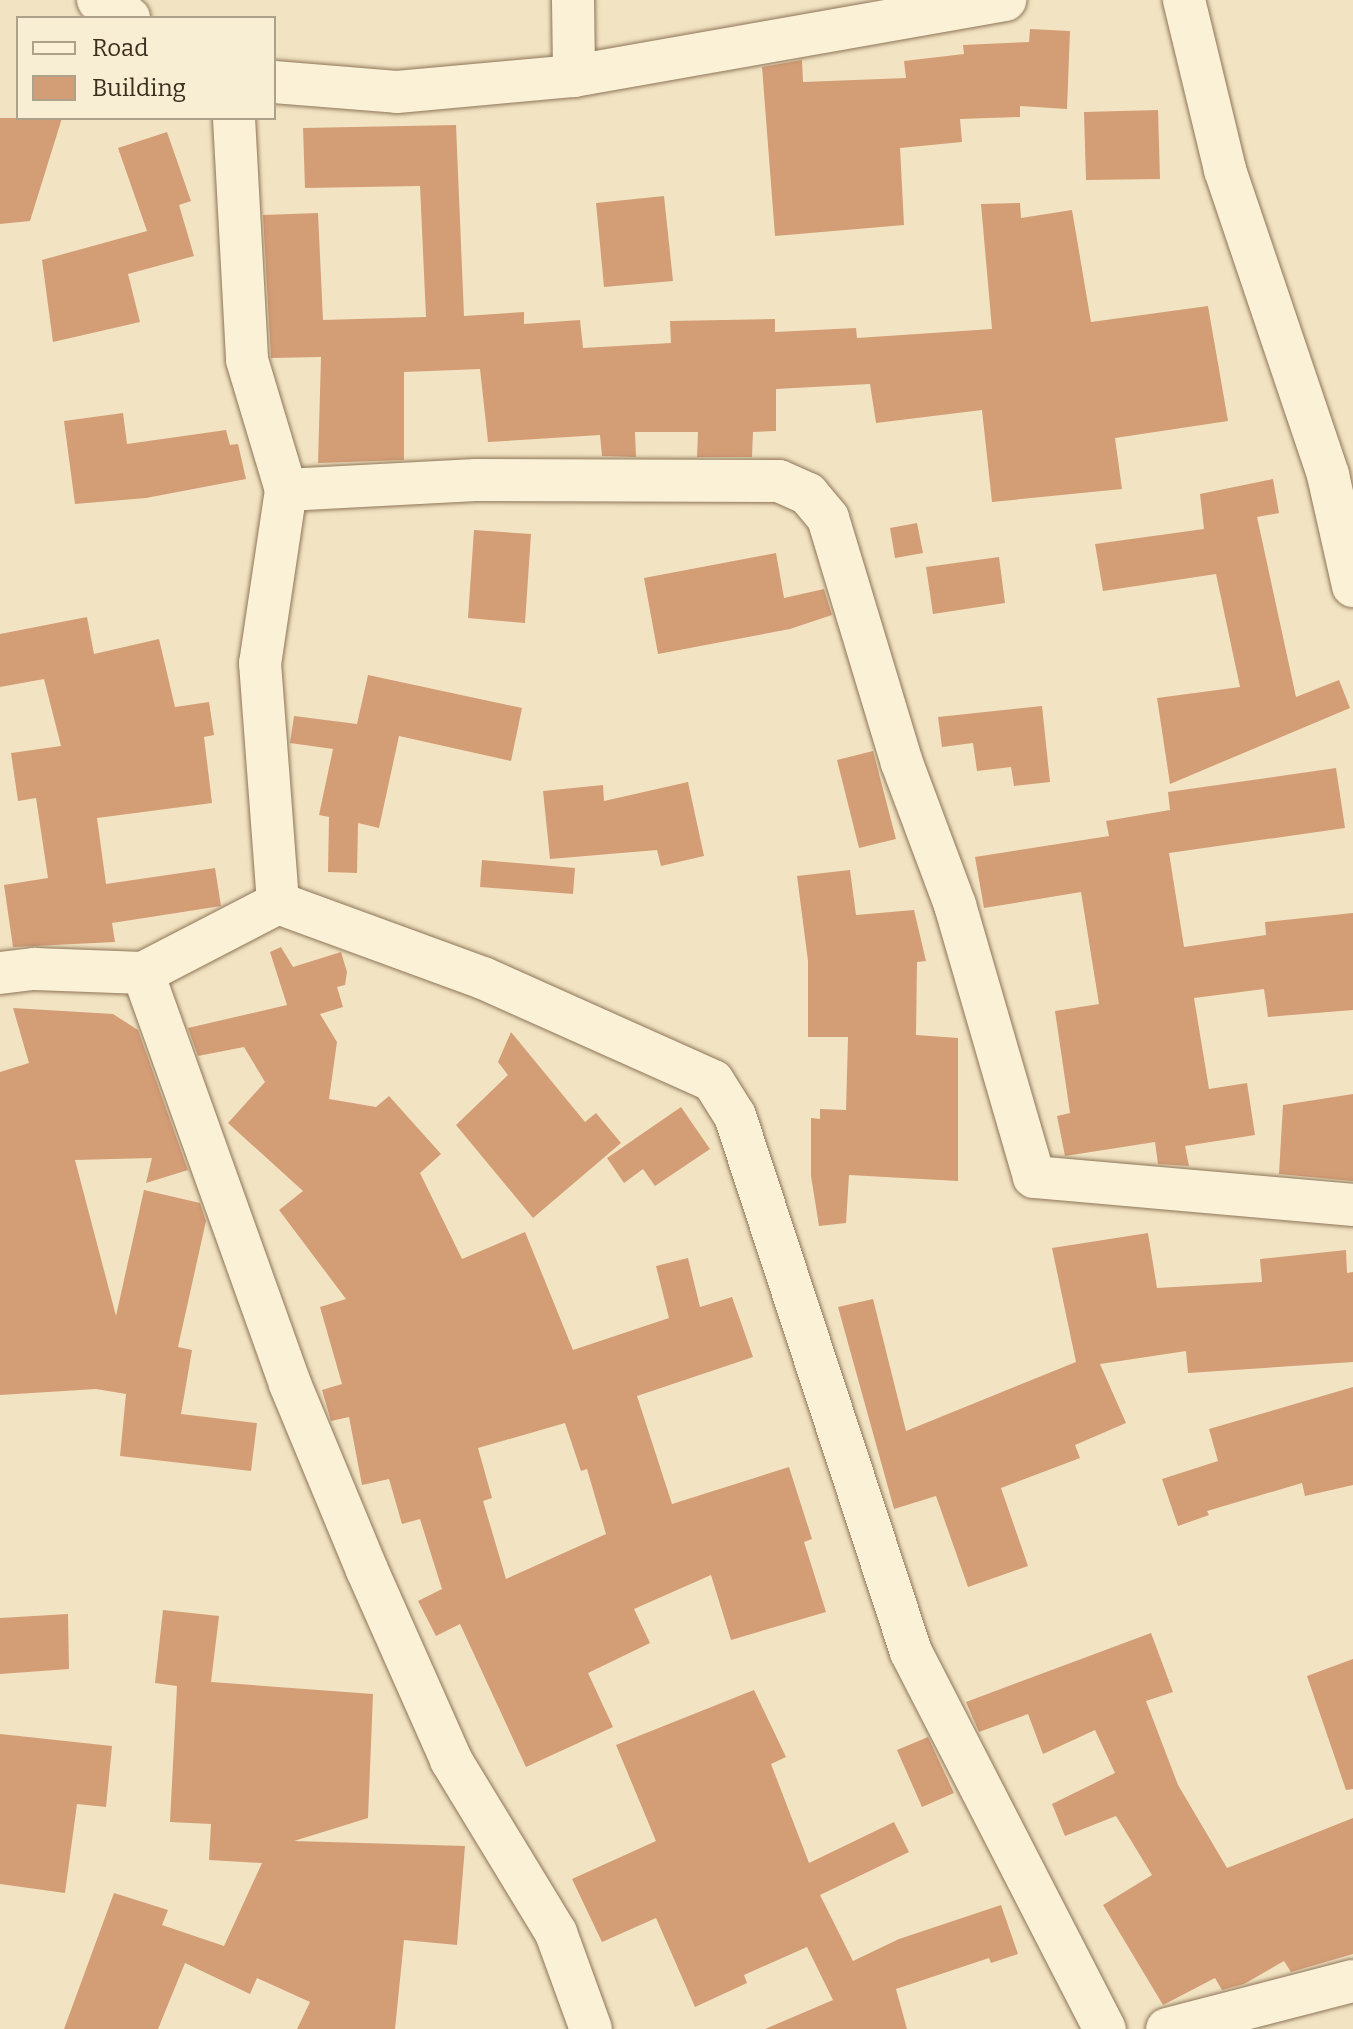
<!DOCTYPE html>
<style>
body{margin:0}
#map{position:relative;width:1353px;height:2029px;overflow:hidden;background:#f2e4c3;font-family:Bitter,serif}
div>[style]{position:absolute}
.building>*{inset:0;background:#d39d76}
.roads{filter:drop-shadow(0 0 2px #8e7558) drop-shadow(0 0 2px #8e7558)}
.minor>*{height:42px;margin:-21px;padding:0 21px;transform-origin:21px;border-radius:21px;background:#fbf1d7}
span{translate:-50% -50%;white-space:nowrap;text-align:center;line-height:1.15;-webkit-text-stroke:7px #f8eed3;paint-order:stroke}
.legend{position:absolute;left:16px;top:16px;width:260px;height:104px;box-sizing:border-box;background:#f8eed3;border:2px solid #ada18a;margin:0;padding:10px 14px;list-style:none;font-size:24px;color:#3c2d1d}
.legend li{display:flex;align-items:center;gap:16px;height:40px}
.legend b{width:40px;border:2px solid #ada18a}
</style>
<div id="map">
<div class="building">
<div style="clip-path:polygon(1030px 29px,1070px 31px,1067px 109px,1020px 106px,1020px 117px,960px 119px,962px 142px,900px 148px,904px 225px,775px 236px,762px 67px,802px 60px,803px 82px,906px 78px,904px 61px,964px 54px,963px 45px,1029px 42px)"></div>
<div style="clip-path:polygon(1158px 110px,1160px 179px,1086px 180px,1084px 112px)"></div>
<div style="clip-path:polygon(0 118px,62px 118px,30px 221px,0 224px)"></div>
<div style="clip-path:polygon(456px 125px,464px 316px,524px 312px,524px 324px,580px 320px,583px 348px,671px 343px,670px 321px,775px 319px,775px 332px,856px 328px,857px 338px,992px 329px,981px 204px,1020px 203px,1021px 218px,1072px 210px,1091px 322px,1208px 306px,1228px 421px,1115px 438px,1122px 489px,992px 502px,982px 410px,876px 423px,870px 384px,776px 389px,776px 431px,753px 432px,752px 457px,697px 457px,698px 432px,635px 432px,636px 457px,602px 456px,600px 435px,488px 442px,480px 369px,404px 372px,404px 460px,318px 463px,321px 357px,271px 358px,263px 215px,318px 213px,323px 320px,426px 317px,420px 186px,305px 188px,303px 128px)"></div>
<div style="clip-path:polygon(167px 132px,191px 201px,179px 205px,194px 256px,128px 274px,140px 322px,53px 342px,42px 260px,147px 231px,118px 148px)"></div>
<div style="clip-path:polygon(664px 196px,673px 281px,604px 287px,596px 203px)"></div>
<div style="clip-path:polygon(123px 413px,127px 444px,226px 430px,230px 445px,238px 444px,246px 479px,146px 498px,75px 504px,64px 421px)"></div>
<div style="clip-path:polygon(1273px 479px,1279px 513px,1257px 517px,1296px 697px,1339px 680px,1350px 708px,1170px 784px,1157px 698px,1240px 687px,1216px 574px,1103px 591px,1095px 544px,1204px 529px,1200px 494px)"></div>
<div style="clip-path:polygon(917px 523px,923px 553px,895px 558px,890px 528px)"></div>
<div style="clip-path:polygon(474px 530px,531px 534px,525px 623px,468px 618px)"></div>
<div style="clip-path:polygon(776px 553px,784px 598px,824px 589px,832px 615px,790px 629px,658px 654px,644px 578px)"></div>
<div style="clip-path:polygon(999px 557px,1005px 603px,933px 614px,926px 567px)"></div>
<div style="clip-path:polygon(87px 617px,94px 654px,159px 639px,175px 707px,209px 702px,214px 735px,204px 737px,212px 803px,97px 818px,106px 884px,215px 868px,221px 906px,112px 923px,115px 942px,13px 947px,4px 885px,48px 878px,36px 798px,18px 801px,11px 753px,61px 746px,44px 679px,0 687px,0 634px)"></div>
<div style="clip-path:polygon(368px 675px,522px 708px,511px 761px,399px 736px,379px 828px,358px 823px,357px 873px,328px 872px,329px 817px,319px 815px,333px 749px,290px 743px,294px 716px,357px 724px)"></div>
<div style="clip-path:polygon(1042px 706px,1050px 782px,1014px 786px,1011px 767px,977px 771px,973px 743px,942px 747px,938px 717px)"></div>
<div style="clip-path:polygon(873px 751px,896px 839px,859px 848px,837px 760px)"></div>
<div style="clip-path:polygon(1336px 768px,1345px 828px,1169px 853px,1184px 947px,1266px 935px,1265px 922px,1353px 913px,1353px 1010px,1268px 1017px,1264px 989px,1194px 998px,1209px 1089px,1247px 1083px,1255px 1135px,1185px 1146px,1189px 1166px,1158px 1164px,1155px 1142px,1065px 1156px,1057px 1116px,1070px 1113px,1055px 1011px,1099px 1004px,1081px 892px,984px 908px,975px 857px,1109px 836px,1106px 821px,1170px 810px,1168px 792px)"></div>
<div style="clip-path:polygon(688px 782px,704px 856px,661px 866px,657px 850px,550px 859px,543px 791px,603px 785px,604px 801px)"></div>
<div style="clip-path:polygon(482px 860px,575px 868px,573px 894px,480px 887px)"></div>
<div style="clip-path:polygon(850px 870px,856px 915px,914px 910px,926px 961px,917px 962px,916px 1035px,958px 1038px,958px 1181px,849px 1175px,846px 1223px,819px 1226px,811px 1176px,811px 1118px,820px 1119px,820px 1109px,846px 1110px,848px 1037px,808px 1037px,808px 961px,797px 876px)"></div>
<div style="clip-path:polygon(evenodd,281px 947px,293px 967px,341px 952px,347px 972px,345px 985px,337px 987px,343px 1007px,320px 1014px,337px 1042px,329px 1099px,376px 1107px,389px 1096px,441px 1154px,420px 1173px,462px 1259px,525px 1232px,573px 1350px,669px 1318px,656px 1266px,688px 1258px,700px 1307px,732px 1297px,753px 1357px,637px 1396px,672px 1504px,789px 1467px,812px 1539px,804px 1542px,826px 1612px,731px 1640px,711px 1575px,634px 1609px,650px 1643px,588px 1673px,613px 1727px,526px 1767px,460px 1624px,436px 1636px,418px 1601px,442px 1589px,420px 1519px,402px 1524px,389px 1479px,362px 1485px,349px 1417px,331px 1421px,329px 1414px,322px 1390px,342px 1384px,320px 1307px,346px 1299px,279px 1210px,303px 1191px,228px 1123px,265px 1082px,244px 1047px,198px 1056px,188px 1028px,287px 1005px,270px 952px,281px 947px,565px 1423px,581px 1471px,587px 1469px,606px 1534px,506px 1579px,483px 1501px,492px 1498px,478px 1448px,565px 1423px)"></div>
<div style="clip-path:polygon(13px 1008px,113px 1014px,138px 1030px,188px 1170px,146px 1183px,152px 1158px,75px 1160px,116px 1316px,144px 1190px,200px 1203px,206px 1221px,178px 1347px,192px 1350px,181px 1414px,257px 1423px,251px 1471px,120px 1456px,126px 1394px,96px 1389px,0 1395px,0 1072px,29px 1063px)"></div>
<div style="clip-path:polygon(511px 1032px,585px 1122px,596px 1113px,621px 1143px,533px 1218px,456px 1125px,508px 1075px,498px 1062px)"></div>
<div style="clip-path:polygon(1353px 1094px,1353px 1181px,1279px 1174px,1283px 1105px)"></div>
<div style="clip-path:polygon(681px 1107px,710px 1149px,655px 1186px,643px 1169px,624px 1183px,607px 1158px)"></div>
<div style="clip-path:polygon(1148px 1233px,1157px 1288px,1262px 1282px,1260px 1259px,1346px 1250px,1347px 1273px,1353px 1272px,1353px 1362px,1188px 1373px,1186px 1351px,1100px 1364px,1126px 1423px,1075px 1445px,1080px 1458px,1001px 1488px,1028px 1566px,968px 1587px,936px 1496px,894px 1509px,838px 1307px,873px 1299px,906px 1431px,1076px 1362px,1052px 1248px)"></div>
<div style="clip-path:polygon(1353px 1387px,1353px 1485px,1305px 1496px,1302px 1483px,1207px 1511px,1209px 1515px,1178px 1526px,1162px 1479px,1218px 1461px,1209px 1429px)"></div>
<div style="clip-path:polygon(163px 1610px,219px 1616px,211px 1682px,373px 1694px,368px 1818px,294px 1841px,465px 1846px,457px 1945px,404px 1940px,395px 2029px,297px 2029px,310px 2002px,257px 1978px,250px 1994px,185px 1963px,158px 2029px,64px 2029px,114px 1893px,168px 1910px,162px 1925px,224px 1946px,262px 1863px,209px 1860px,211px 1824px,170px 1822px,177px 1686px,155px 1683px)"></div>
<div style="clip-path:polygon(68px 1614px,69px 1669px,0 1674px,0 1618px)"></div>
<div style="clip-path:polygon(1151px 1633px,1173px 1692px,1146px 1701px,1178px 1785px,1227px 1868px,1353px 1818px,1353px 1954px,1291px 1972px,1284px 1961px,1244px 1984px,1222px 1990px,1215px 1978px,1163px 2005px,1103px 1905px,1152px 1875px,1116px 1816px,1065px 1836px,1052px 1804px,1115px 1773px,1095px 1730px,1043px 1754px,1028px 1714px,979px 1732px,966px 1702px)"></div>
<div style="clip-path:polygon(1353px 1659px,1353px 1789px,1346px 1790px,1307px 1676px)"></div>
<div style="clip-path:polygon(754px 1690px,786px 1757px,771px 1764px,809px 1863px,894px 1822px,909px 1852px,820px 1895px,853px 1961px,899px 1939px,1001px 1905px,1018px 1954px,991px 1963px,989px 1958px,896px 1989px,907px 2029px,765px 2029px,833px 2000px,807px 1947px,744px 1975px,747px 1983px,695px 2007px,656px 1918px,602px 1942px,572px 1879px,656px 1841px,616px 1745px)"></div>
<div style="clip-path:polygon(0 1734px,112px 1746px,106px 1807px,77px 1804px,65px 1893px,0 1884px)"></div>
<div style="clip-path:polygon(928px 1737px,954px 1793px,922px 1807px,897px 1750px)"></div>
</div>
<div class="roads">
<div class="minor">
<div style="left:98px;top:0;width:36px;rotate:30deg"></div>
<div style="left:573px;top:0;width:76px;rotate:89.2deg"></div>
<div style="left:1184px;top:0;width:175px;rotate:76.4deg"></div>
<div style="left:1225px;top:170px;width:322px;rotate:71.3deg"></div>
<div style="left:1328px;top:475px;width:114px;rotate:77.3deg"></div>
<div style="left:274px;top:82px;width:123px;rotate:4.6deg"></div>
<div style="left:397px;top:92px;width:178px;rotate:-5.2deg"></div>
<div style="left:574px;top:76px;width:438px;rotate:-10deg"></div>
<div style="left:234px;top:118px;width:242px;rotate:86.9deg"></div>
<div style="left:247px;top:360px;width:136px;rotate:73.3deg"></div>
<div style="left:286px;top:490px;width:175px;rotate:98.5deg"></div>
<div style="left:260px;top:663px;width:241px;rotate:85.7deg"></div>
<div style="left:286px;top:490px;width:190px;rotate:-3deg"></div>
<div style="left:476px;top:480px;width:303px;rotate:0.2deg"></div>
<div style="left:779px;top:481px;width:32px;rotate:24deg"></div>
<div style="left:808px;top:494px;width:31px;rotate:50deg"></div>
<div style="left:828px;top:518px;width:256px;rotate:73.2deg"></div>
<div style="left:902px;top:763px;width:152px;rotate:69.5deg"></div>
<div style="left:955px;top:905px;width:283px;rotate:73.8deg"></div>
<div style="left:1034px;top:1177px;width:320px;rotate:5deg"></div>
<div style="left:0;top:973px;width:35px;rotate:-7deg"></div>
<div style="left:35px;top:969px;width:108px;rotate:2.1deg"></div>
<div style="left:143px;top:973px;width:152px;rotate:-27.4deg"></div>
<div style="left:278px;top:903px;width:218px;rotate:20.1deg"></div>
<div style="left:483px;top:978px;width:252px;rotate:24.1deg"></div>
<div style="left:713px;top:1081px;width:41px;rotate:57.8deg"></div>
<div style="left:735px;top:1116px;width:564px;rotate:71.82deg"></div>
<div style="left:911px;top:1652px;width:424px;rotate:62.8deg"></div>
<div style="left:143px;top:973px;width:436px;rotate:70.3deg"></div>
<div style="left:290px;top:1384px;width:201px;rotate:67.5deg"></div>
<div style="left:367px;top:1570px;width:208px;rotate:66.1deg"></div>
<div style="left:451px;top:1760px;width:202px;rotate:58.7deg"></div>
<div style="left:556px;top:1933px;width:102px;rotate:70deg"></div>
<div style="left:1167px;top:2029px;width:192px;rotate:-14.5deg"></div>
</div>
</div>
<ul class="legend">
<li><b style="height:10px;background:#fbf1d7"></b>Road</li>
<li><b style="height:22px;background:#d39d76"></b>Building</li>
</ul>
</div>
